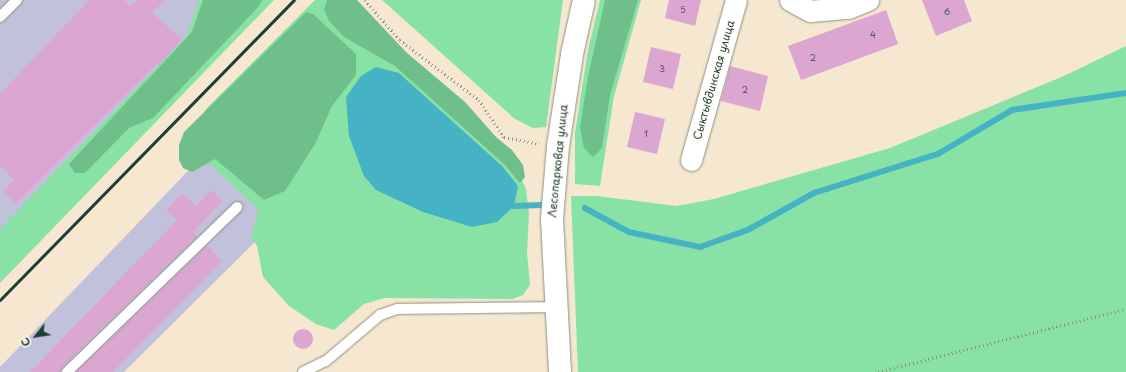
<!DOCTYPE html>
<meta charset="utf-8">
<style>
body{margin:0}
#map{position:relative;width:1126px;height:372px;overflow:hidden;background:#f6e7d0;font-family:"Playpen Sans",sans-serif}
div>[style]{position:absolute}
.industrial>*{inset:0;background:#c2c1dc}
.green>*{inset:0;background:#88e1a5}
.forest>*{inset:0;background:#6ebf8a}
.water>*{inset:0;background:#46b3c4}
.stream>*{height:5.5px;margin:-2.75px;padding:0 2.75px;transform-origin:2.75px;border-radius:2.75px;background:#46b3c4}
.building>*{inset:0;background:#dba6d0}
.round{border-radius:50%}
.path>*{height:2.5px;margin-top:-1.25px;transform-origin:0;background:repeating-linear-gradient(90deg,#8a9282 0 1px,transparent 0 4px)}
.roads{filter:drop-shadow(0 0 1px #8a9282) drop-shadow(0 0 1px #8a9282)}
.lane>*{height:10px;margin:-5px;padding:0 5px;transform-origin:5px;border-radius:5px;background:#fff}
.street>*{height:21px;margin:-10.5px;padding:0 10.5px;transform-origin:10.5px;border-radius:10.5px;background:#fff}
.secondary>*{height:22px;margin:-11px;padding:0 11px;transform-origin:11px;border-radius:11px;background:#fff}
.rail>*{height:3px;margin:-1.5px;padding:0 1.5px;transform-origin:1.5px;border-radius:1.5px;background:#1f3d34}
span{translate:-50% -50%;white-space:nowrap;text-align:center;line-height:1.15;-webkit-text-stroke:4px #fdfcf7;paint-order:stroke}
.number-label{font-size:9px;color:#4e575b}
.number-label span{-webkit-text-stroke-width:0}
.street-label{font-size:11px;color:#1f3d34}
.north{position:absolute;left:16px;top:316px;width:40px;height:40px;-webkit-text-stroke:3px #fdfcf7;paint-order:stroke;rotate:240deg;font-size:11px;font-weight:700;line-height:16px;text-align:center;color:#1f3d34}
.north::after{content:'';display:block;margin:auto;width:14px;height:18px;background:#1f3d34;clip-path:polygon(50% 0,100% 100%,50% 72%,0 100%)}
</style>
<div id="map">
<div class="industrial">
<div style="clip-path:polygon(0 0,262px 0,0 266px)"></div>
<div style="clip-path:polygon(208px 150px,278px 219px,124px 372px,0 372px,0 367px)"></div>
</div>
<div class="green">
<div style="clip-path:polygon(199px 0,274px 0,0 283px,0 229px,187px 36px)"></div>
<div style="clip-path:polygon(315px 0,342px 0,515px 166px,526px 189px,529px 214px,527px 253px,530px 285px,523px 295px,512px 299px,384px 298px,364px 304px,334px 330px,316px 324px,289px 306px,263px 277px,257px 246px,251px 237px,258px 209px,204px 159px,200px 122px,206px 109px)"></div>
<div style="clip-path:polygon(382px 0,563px 0,546px 127px,533px 128px,515px 119px)"></div>
<div style="clip-path:polygon(600px 0,641px 0,614px 96px,600px 186px,575px 184px,575px 133px,588px 50px)"></div>
<div style="clip-path:polygon(1126px 46px,1126px 372px,578px 372px,571px 196px,597px 196px,677px 206px,714px 199px,890px 148px,1064px 76px)"></div>
</div>
<div class="forest">
<div style="clip-path:polygon(203px 0,262px 0,259px 6px,153px 118px,129px 128px,85px 173px,75px 173px,69px 164px,192px 32px)"></div>
<div style="clip-path:polygon(327px 0,357px 0,407px 53px,465px 102px,496px 137px,512px 150px,523px 165px,525px 177px,520px 183px,505px 165px,395px 66px,344px 37px,329px 21px,324px 10px)"></div>
<div style="clip-path:polygon(605px 0,638px 0,610px 95px,602px 148px,593px 157px,584px 148px,580px 127px,588px 77px)"></div>
<div style="clip-path:polygon(306px 12px,313px 14px,356px 54px,356px 75px,332px 106px,315px 144px,285px 191px,264px 200px,215px 159px,192px 172px,183px 168px,179px 160px,179px 145px,184px 132px)"></div>
</div>
<div class="water">
<div style="clip-path:polygon(376px 67px,399px 73px,502px 166px,518px 186px,514px 206px,497px 222px,472px 227px,423px 212px,376px 190px,364px 176px,349px 136px,346px 97px,361px 76px)"></div>
</div>
<div class="stream">
<div style="left:514px;top:206px;width:28px;rotate:-2deg"></div>
<div style="left:585px;top:208px;width:50px;rotate:28.6deg"></div>
<div style="left:629px;top:232px;width:73px;rotate:11.9deg"></div>
<div style="left:700px;top:247px;width:51px;rotate:-19.5deg"></div>
<div style="left:748px;top:230px;width:76px;rotate:-29.3deg"></div>
<div style="left:814px;top:193px;width:130px;rotate:-17.5deg"></div>
<div style="left:938px;top:154px;width:86px;rotate:-30.7deg"></div>
<div style="left:1012px;top:110px;width:115px;rotate:-8.5deg"></div>
</div>
<div class="building">
<div style="clip-path:polygon(89px 0,124px 0,130px 6px,136px 0,165px 0,152px 13px,182px 39px,159px 65px,157px 64px,16px 204px,3px 191px,14px 180px,0 166px,0 94px)"></div>
<div style="clip-path:polygon(669px 0,701px 0,695px 26px,665px 18px)"></div>
<div style="clip-path:polygon(922px 0,964px 0,972px 21px,936px 36px)"></div>
<div style="clip-path:polygon(886px 10px,898px 44px,801px 80px,788px 46px)"></div>
<div style="clip-path:polygon(651px 47px,681px 54px,673px 89px,643px 82px)"></div>
<div style="clip-path:polygon(730px 66px,768px 76px,760px 111px,721px 101px)"></div>
<div style="clip-path:polygon(635px 112px,665px 119px,657px 154px,627px 147px)"></div>
<div style="clip-path:polygon(211px 190px,223px 201px,193px 232px,197px 236px,62px 367px,61px 372px,30px 372px,177px 220px,166px 210px,182px 193px,196px 206px)"></div>
<div style="clip-path:polygon(207px 246px,222px 261px,113px 372px,76px 372px)"></div>
<div class="round" style="left:293px;top:329px;width:20px;height:20px"></div>
</div>
<div class="path">
<div style="left:365px;top:0;width:53px;rotate:48.8deg"></div>
<div style="left:400px;top:40px;width:99px;rotate:37.2deg"></div>
<div style="left:479px;top:100px;width:45px;rotate:56deg"></div>
<div style="left:504px;top:137px;width:36px;rotate:11deg"></div>
<div style="left:878px;top:372px;width:256px;rotate:-14.3deg"></div>
</div>
<div class="roads">
<div class="lane">
<div style="left:0;top:17px;width:24px;rotate:-45deg"></div>
<div style="left:67px;top:372px;width:237px;rotate:-44.1deg"></div>
<div style="left:303px;top:372px;width:25px;rotate:-26deg"></div>
<div style="left:326px;top:361px;width:71px;rotate:-40.4deg"></div>
<div style="left:380px;top:315px;width:18px;rotate:-19deg"></div>
<div style="left:397px;top:309px;width:159px;rotate:-0.7deg"></div>
</div>
<div class="street">
<div style="left:790px;top:0;width:23px;rotate:29deg"></div>
<div style="left:810px;top:11px;width:38px;rotate:-5deg"></div>
<div style="left:848px;top:8px;width:22px;rotate:-22deg"></div>
<div style="left:691px;top:160px;width:166px;rotate:-74.3deg"></div>
</div>
<div class="secondary">
<div style="left:560px;top:372px;width:153px;rotate:-93deg"></div>
<div style="left:552px;top:219px;width:73px;rotate:-85.3deg"></div>
<div style="left:558px;top:146px;width:93px;rotate:-81.3deg"></div>
<div style="left:572px;top:54px;width:55px;rotate:-77.5deg"></div>
</div>
</div>
<div class="rail">
<div style="left:0;top:300px;width:420px;rotate:-45.6deg"></div>
</div>
<div class="number-label">
<span style="left:683px;top:9px">5</span>
<span style="left:947px;top:11px">6</span>
<span style="left:873px;top:34px">4</span>
<span style="left:813px;top:57px">2</span>
<span style="left:662px;top:68px">3</span>
<span style="left:745px;top:89px">2</span>
<span style="left:646px;top:133px">1</span>
</div>
<div class="street-label">
<span style="left:714px;top:80px;rotate:-74deg">Сыктывдинская улица</span>
<span style="left:558px;top:161px;rotate:-84deg">Лесопарковая улица</span>
</div>
<div class="north">С</div>
</div>
